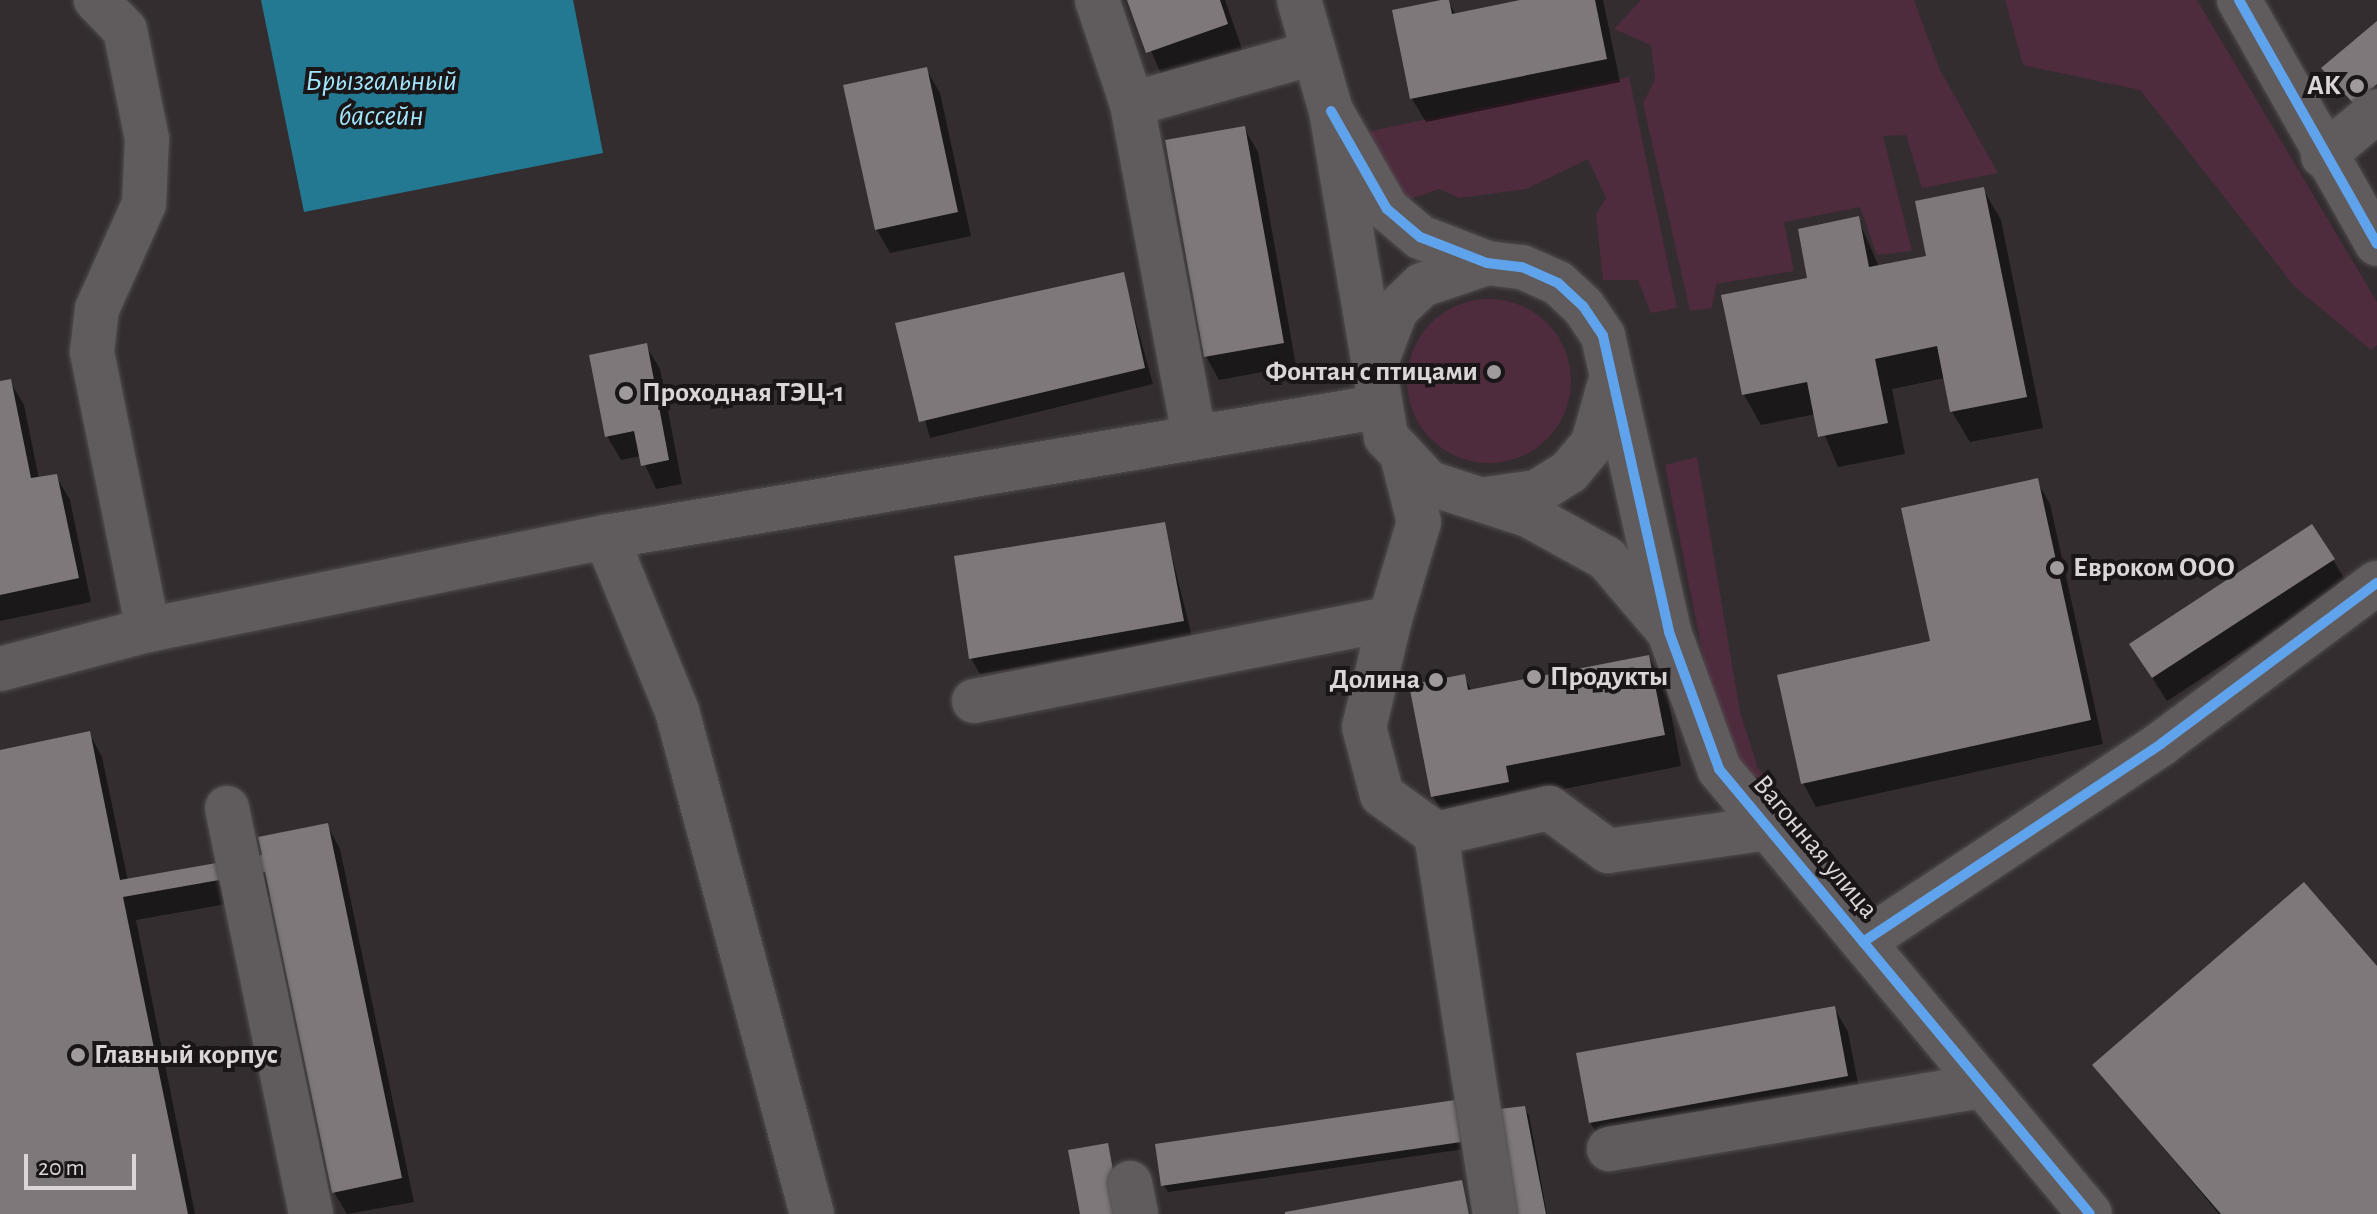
<!DOCTYPE html>
<meta charset="utf-8">
<style>
body{margin:0}
#map{position:relative;width:2377px;height:1214px;overflow:hidden;background:#332d30;font-family:"Alegreya Sans",sans-serif}
div>[style]{position:absolute}
.green>*{inset:0;background:#4e2b3d}
.round{border-radius:50%}
.water>*{inset:0;background:#237991}
.shadow>*{inset:0;background:#0007}
.building>*{inset:0;background:#7e787b}
.roads{filter:drop-shadow(0 0 2px #514b4e) drop-shadow(0 0 2px #514b4e)}
.minor>*{height:44px;margin:-22px;padding:0 22px;transform-origin:22px;border-radius:22px;background:#605c5d}
.cycleway>*{height:10px;margin:-5px;padding:0 5px;transform-origin:5px;border-radius:5px;background:#60a3ed}
.dots>*{width:22px;height:22px;translate:-50% -50%;box-sizing:border-box;border:4px solid #1a1517;border-radius:50%}
span{translate:-50% -50%;white-space:nowrap;text-align:center;line-height:1.15;-webkit-text-stroke:8px #1a1517;paint-order:stroke}
.poi-label{font-size:28px;color:#dcd5d8;font-weight:700}
.right{translate:-100% -50%;text-align:right}
.left{translate:0 -50%;text-align:left}
.street-label{font-size:28px;color:#dcd5d8}
.water-label{font-size:30px;color:#a2e6fc;font-style:italic}
.scale{position:absolute;left:24px;top:1154px;width:112px;height:36px;box-sizing:border-box;border:4px solid #dcd5d8;border-top:0;padding-left:10px;font-size:24px;line-height:28px;white-space:nowrap;color:#dcd5d8;-webkit-text-stroke:6px #1a1517;paint-order:stroke}
</style>
<div id="map">
<div class="green">
<div style="clip-path:polygon(1641px 0,1914px 0,1940px 70px,1998px 173px,1922px 188px,1906px 135px,1883px 136px,1912px 251px,1877px 255px,1860px 207px,1784px 222px,1794px 271px,1716px 284px,1712px 308px,1690px 311px,1643px 103px,1655px 79px,1651px 45px,1614px 29px)"></div>
<div style="clip-path:polygon(2005px 0,2197px 0,2377px 302px,2377px 345px,2371px 350px,2295px 287px,2140px 90px,2023px 65px)"></div>
<div style="clip-path:polygon(1629px 77px,1677px 308px,1651px 313px,1638px 280px,1603px 280px,1596px 214px,1606px 198px,1588px 159px,1526px 189px,1460px 198px,1439px 189px,1399px 203px,1377px 175px,1371px 131px)"></div>
<div class="round" style="left:1407px;top:299px;width:164px;height:164px"></div>
<div style="clip-path:polygon(1697px 457px,1740px 712px,1758px 768px,1792px 810px,1769px 805px,1736px 765px,1713px 705px,1665px 465px)"></div>
</div>
<div class="water">
<div style="clip-path:polygon(261px 0,573px 0,603px 153px,304px 212px)"></div>
</div>
<div class="shadow">
<div style="clip-path:polygon(1129px 0,1225px 0,1244px 55px,1165px 83px)"></div>
<div style="clip-path:polygon(1530px 0,1603px 0,1620px 82px,1426px 122px,1412px 99px,1448px 1px,1456px 15px)"></div>
<div style="clip-path:polygon(926px 69px,940px 93px,971px 236px,890px 253px,877px 230px,845px 87px)"></div>
<div style="clip-path:polygon(1244px 128px,1258px 152px,1296px 366px,1219px 380px,1206px 356px)"></div>
<div style="clip-path:polygon(1983px 189px,2001px 220px,2043px 428px,1970px 442px,1952px 412px,1945px 378px,1892px 389px,1905px 454px,1838px 467px,1816px 414px,1761px 425px,1744px 395px,1724px 296px,1810px 279px,1858px 219px,1879px 267px,1928px 257px)"></div>
<div style="clip-path:polygon(1123px 275px,1153px 384px,930px 438px,898px 324px)"></div>
<div style="clip-path:polygon(646px 346px,660px 369px,682px 484px,656px 489px,641px 456px,621px 460px,607px 436px)"></div>
<div style="clip-path:polygon(10px 381px,24px 405px,39px 479px,56px 476px,70px 500px,91px 602px,0 621px,0 383px)"></div>
<div style="clip-path:polygon(2037px 481px,2050px 504px,2103px 744px,1816px 807px,1803px 783px,1933px 643px)"></div>
<div style="clip-path:polygon(1164px 524px,1192px 637px,980px 674px,971px 658px)"></div>
<div style="clip-path:polygon(2333px 560px,2347px 583px,2167px 701px,2146px 668px)"></div>
<div style="clip-path:polygon(1648px 657px,1666px 687px,1681px 766px,1523px 797px,1451px 827px,1433px 796px,1464px 677px,1472px 691px)"></div>
<div style="clip-path:polygon(89px 733px,102px 757px,128px 881px,264px 856px,327px 825px,340px 849px,414px 1202px,347px 1214px,334px 1192px,272px 896px,136px 920px,195px 1214px,0 1214px,0 752px)"></div>
<div style="clip-path:polygon(2377px 969px,2377px 1214px,2219px 1214px,2095px 1066px)"></div>
<div style="clip-path:polygon(1834px 1008px,1848px 1032px,1861px 1099px,1604px 1146px,1590px 1122px)"></div>
<div style="clip-path:polygon(1454px 1103px,1464px 1149px,1168px 1192px,1163px 1185px)"></div>
<div style="clip-path:polygon(1524px 1108px,1529px 1115px,1547px 1214px,1511px 1214px)"></div>
<div style="clip-path:polygon(1107px 1145px,1123px 1214px,1082px 1214px)"></div>
<div style="clip-path:polygon(1461px 1182px,1470px 1214px,1288px 1214px)"></div>
</div>
<div class="building">
<div style="clip-path:polygon(1127px 0,1220px 0,1228px 24px,1146px 53px)"></div>
<div style="clip-path:polygon(1441px 0,1449px 0,1452px 14px,1520px 0,1595px 0,1607px 59px,1410px 99px,1392px 10px)"></div>
<div style="clip-path:polygon(2377px 21px,2377px 84px,2354px 104px,2321px 68px)"></div>
<div style="clip-path:polygon(927px 67px,958px 212px,875px 230px,843px 85px)"></div>
<div style="clip-path:polygon(1245px 126px,1284px 343px,1204px 357px,1165px 140px)"></div>
<div style="clip-path:polygon(1984px 187px,2027px 397px,1950px 412px,1937px 346px,1875px 359px,1888px 423px,1818px 437px,1807px 382px,1742px 395px,1721px 295px,1807px 278px,1798px 229px,1859px 216px,1869px 267px,1926px 256px,1915px 201px)"></div>
<div style="clip-path:polygon(1124px 272px,1145px 368px,919px 422px,895px 323px)"></div>
<div style="clip-path:polygon(647px 343px,669px 460px,641px 466px,634px 431px,605px 437px,589px 355px)"></div>
<div style="clip-path:polygon(11px 379px,31px 478px,57px 474px,79px 578px,0 595px,0 381px)"></div>
<div style="clip-path:polygon(2038px 478px,2091px 720px,1801px 784px,1777px 675px,1930px 641px,1901px 508px)"></div>
<div style="clip-path:polygon(1165px 522px,1184px 621px,969px 659px,954px 556px)"></div>
<div style="clip-path:polygon(2312px 524px,2335px 559px,2152px 678px,2129px 644px)"></div>
<div style="clip-path:polygon(1649px 655px,1665px 735px,1506px 766px,1509px 782px,1431px 797px,1409px 685px,1465px 674px,1468px 690px)"></div>
<div style="clip-path:polygon(90px 731px,120px 880px,262px 855px,258px 837px,328px 823px,402px 1178px,332px 1193px,265px 872px,123px 897px,188px 1214px,0 1214px,0 750px)"></div>
<div style="clip-path:polygon(2304px 882px,2377px 966px,2377px 1214px,2221px 1214px,2092px 1065px)"></div>
<div style="clip-path:polygon(1835px 1006px,1848px 1076px,1589px 1123px,1576px 1053px)"></div>
<div style="clip-path:polygon(1455px 1100px,1461px 1142px,1161px 1186px,1155px 1144px)"></div>
<div style="clip-path:polygon(1525px 1106px,1546px 1214px,1509px 1214px,1490px 1110px)"></div>
<div style="clip-path:polygon(1108px 1143px,1121px 1214px,1080px 1214px,1068px 1150px)"></div>
<div style="clip-path:polygon(1462px 1180px,1469px 1214px,1285px 1214px,1285px 1212px)"></div>
</div>
<div class="roads">
<div class="minor">
<div style="left:1097px;top:0;width:110px;rotate:71.4deg"></div>
<div style="left:1132px;top:104px;width:338px;rotate:79.4deg"></div>
<div style="left:1299px;top:0;width:116px;rotate:73.9deg"></div>
<div style="left:1331px;top:111px;width:331px;rotate:80.4deg"></div>
<div style="left:1386px;top:437px;width:63px;rotate:46.9deg"></div>
<div style="left:1429px;top:483px;width:104px;rotate:17.9deg"></div>
<div style="left:1528px;top:515px;width:89px;rotate:28.9deg"></div>
<div style="left:1606px;top:558px;width:91px;rotate:49.5deg"></div>
<div style="left:2239px;top:0;width:280px;rotate:60.5deg"></div>
<div style="left:1132px;top:104px;width:189px;rotate:-15.7deg"></div>
<div style="left:1331px;top:111px;width:113px;rotate:60.3deg"></div>
<div style="left:1387px;top:209px;width:43px;rotate:40.3deg"></div>
<div style="left:1420px;top:237px;width:72px;rotate:21.2deg"></div>
<div style="left:1487px;top:263px;width:35px;rotate:7deg"></div>
<div style="left:1522px;top:267px;width:39px;rotate:24deg"></div>
<div style="left:1558px;top:283px;width:34px;rotate:43deg"></div>
<div style="left:1583px;top:306px;width:36px;rotate:56deg"></div>
<div style="left:1603px;top:336px;width:303px;rotate:77.4deg"></div>
<div style="left:1669px;top:632px;width:146px;rotate:69.9deg"></div>
<div style="left:1719px;top:769px;width:579px;rotate:50.18deg"></div>
<div style="left:2323px;top:156px;width:70px;rotate:-39.8deg"></div>
<div style="left:1374px;top:368px;width:62px;rotate:-69.2deg"></div>
<div style="left:1396px;top:310px;width:36px;rotate:-44deg"></div>
<div style="left:1422px;top:285px;width:69px;rotate:-18.7deg"></div>
<div style="left:1486px;top:499px;width:51px;rotate:-7.8deg"></div>
<div style="left:1537px;top:492px;width:38px;rotate:-32deg"></div>
<div style="left:1569px;top:472px;width:38px;rotate:-50deg"></div>
<div style="left:1593px;top:443px;width:59px;rotate:-74.3deg"></div>
<div style="left:1390px;top:619px;width:111px;rotate:103.5deg"></div>
<div style="left:1364px;top:727px;width:70px;rotate:75.2deg"></div>
<div style="left:1382px;top:795px;width:67px;rotate:35.8deg"></div>
<div style="left:1436px;top:834px;width:116px;rotate:-13deg"></div>
<div style="left:1549px;top:808px;width:73px;rotate:36.1deg"></div>
<div style="left:1608px;top:851px;width:161px;rotate:-8.2deg"></div>
<div style="left:148px;top:630px;width:467px;rotate:-11.5deg"></div>
<div style="left:0;top:669px;width:153px;rotate:-14.8deg"></div>
<div style="left:148px;top:630px;width:284px;rotate:-101.4deg"></div>
<div style="left:92px;top:352px;width:43px;rotate:-83.4deg"></div>
<div style="left:97px;top:309px;width:115px;rotate:-65.9deg"></div>
<div style="left:144px;top:204px;width:65px;rotate:-87.4deg"></div>
<div style="left:147px;top:139px;width:111px;rotate:-101.4deg"></div>
<div style="left:125px;top:30px;width:42px;rotate:-134deg"></div>
<div style="left:974px;top:701px;width:424px;rotate:-11.2deg"></div>
<div style="left:1390px;top:619px;width:101px;rotate:-73.4deg"></div>
<div style="left:1419px;top:522px;width:61px;rotate:-104.3deg"></div>
<div style="left:227px;top:808px;width:415px;rotate:78.3deg"></div>
<div style="left:1436px;top:834px;width:385px;rotate:81.2deg"></div>
<div style="left:1863px;top:942px;width:359px;rotate:-33.6deg"></div>
<div style="left:2162px;top:743px;width:268px;rotate:-36.7deg"></div>
<div style="left:1609px;top:1149px;width:379px;rotate:-9.6deg"></div>
<div style="left:1130px;top:1183px;width:32px;rotate:79deg"></div>
<div style="left:812px;top:1214px;width:521px;rotate:-105.02deg"></div>
<div style="left:677px;top:711px;width:188px;rotate:-112.2deg"></div>
<div style="left:606px;top:537px;width:782px;rotate:-9.57deg"></div>
</div>
</div>
<div class="cycleway">
<div style="left:2239px;top:0;width:280px;rotate:60.5deg"></div>
<div style="left:1331px;top:111px;width:113px;rotate:60.3deg"></div>
<div style="left:1387px;top:209px;width:43px;rotate:40.3deg"></div>
<div style="left:1420px;top:237px;width:72px;rotate:21.2deg"></div>
<div style="left:1487px;top:263px;width:35px;rotate:7deg"></div>
<div style="left:1522px;top:267px;width:39px;rotate:24deg"></div>
<div style="left:1558px;top:283px;width:34px;rotate:43deg"></div>
<div style="left:1583px;top:306px;width:36px;rotate:56deg"></div>
<div style="left:1603px;top:336px;width:303px;rotate:77.4deg"></div>
<div style="left:1669px;top:632px;width:146px;rotate:69.9deg"></div>
<div style="left:1719px;top:769px;width:579px;rotate:50.18deg"></div>
<div style="left:1863px;top:942px;width:359px;rotate:-33.6deg"></div>
<div style="left:2162px;top:743px;width:268px;rotate:-36.7deg"></div>
</div>
<div class="dots">
<div style="left:2357px;top:86px;background:#a19a9d"></div>
<div style="left:1494px;top:372px;background:#a19a9d"></div>
<div style="left:626px;top:393px;background:#a19a9d"></div>
<div style="left:2057px;top:568px;background:#a19a9d"></div>
<div style="left:1534px;top:677px;background:#a19a9d"></div>
<div style="left:1436px;top:680px;background:#a19a9d"></div>
<div style="left:78px;top:1055px;background:#a19a9d"></div>
</div>
<div class="poi-label">
<span class="right" style="left:2341px;top:86px">АК</span>
<span class="right" style="left:1478px;top:372px">Фонтан с птицами</span>
<span class="left" style="left:642px;top:393px">Проходная ТЭЦ-1</span>
<span class="left" style="left:2073px;top:568px">Евроком ООО</span>
<span class="left" style="left:1550px;top:677px">Продукты</span>
<span class="right" style="left:1420px;top:680px">Долина</span>
<span class="left" style="left:94px;top:1055px">Главный корпус</span>
</div>
<div class="street-label">
<span style="left:1815px;top:847px;rotate:50deg">Вагонная улица</span>
</div>
<div class="water-label">
<span style="left:381px;top:98px">Брызгальный<br>бассейн</span>
</div>
<div class="scale">20 m</div>
</div>
